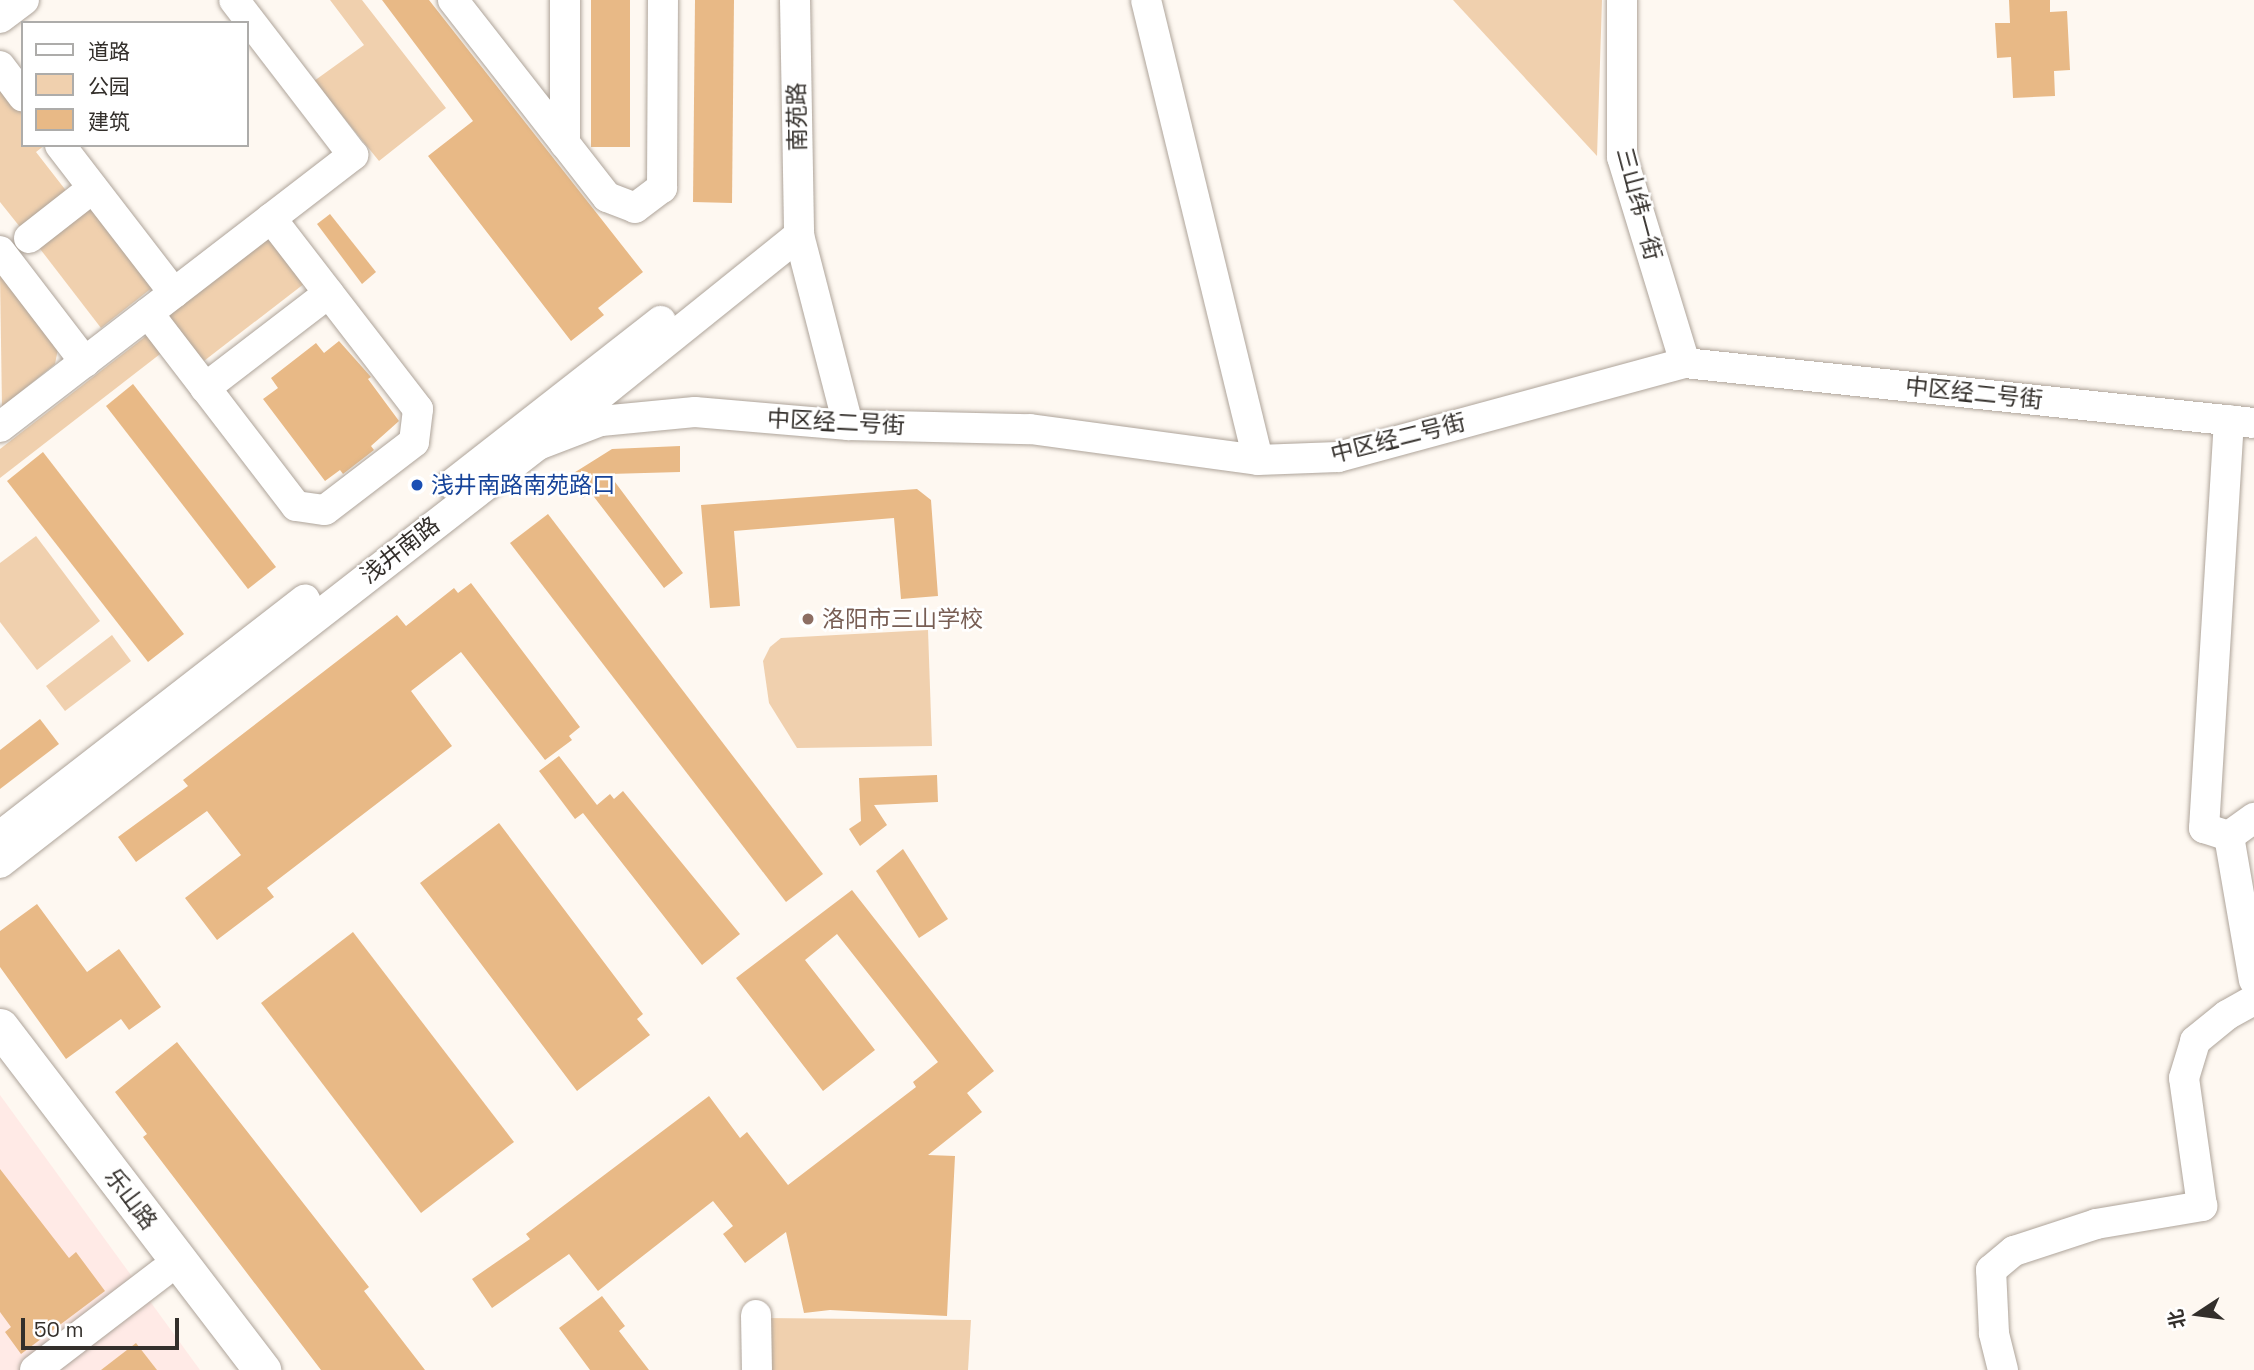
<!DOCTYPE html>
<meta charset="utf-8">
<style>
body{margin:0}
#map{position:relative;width:2254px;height:1370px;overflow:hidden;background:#fef8f1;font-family:"Space Grotesk","Noto Sans SC",sans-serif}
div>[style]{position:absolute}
.industrial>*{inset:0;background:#ffeae6}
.green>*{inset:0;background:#f0d0ae}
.building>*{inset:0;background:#e8b986}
.roads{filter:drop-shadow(0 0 2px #aea49a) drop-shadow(0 0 2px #aea49a)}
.minor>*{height:30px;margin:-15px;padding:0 15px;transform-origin:15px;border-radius:15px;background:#fff}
.major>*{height:37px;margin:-18.5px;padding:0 18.5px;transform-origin:18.5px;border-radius:18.5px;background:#fff}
.dots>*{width:19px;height:19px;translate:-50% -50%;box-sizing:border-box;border:4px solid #fff;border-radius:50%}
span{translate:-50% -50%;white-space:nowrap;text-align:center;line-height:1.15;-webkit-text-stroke:5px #fff;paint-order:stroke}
.street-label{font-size:23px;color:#332f2b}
.transit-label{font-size:23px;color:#164399}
.left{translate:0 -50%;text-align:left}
.education-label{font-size:23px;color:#785e54}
.legend{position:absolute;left:21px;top:21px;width:228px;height:126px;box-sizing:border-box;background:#fff;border:2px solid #adacaa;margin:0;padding:9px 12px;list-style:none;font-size:21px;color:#332f2b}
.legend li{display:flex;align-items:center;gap:14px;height:35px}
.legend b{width:35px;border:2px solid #adacaa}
.north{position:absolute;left:2163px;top:1279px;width:70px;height:70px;-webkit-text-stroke:5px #fff;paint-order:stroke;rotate:257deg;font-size:19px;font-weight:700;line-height:28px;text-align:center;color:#332f2b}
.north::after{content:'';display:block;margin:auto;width:24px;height:32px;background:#332f2b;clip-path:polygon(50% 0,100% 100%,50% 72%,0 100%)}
.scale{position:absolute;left:21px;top:1318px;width:158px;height:32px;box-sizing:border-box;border:4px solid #332f2b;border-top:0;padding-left:9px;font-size:21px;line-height:24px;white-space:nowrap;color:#332f2b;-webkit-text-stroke:5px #fff;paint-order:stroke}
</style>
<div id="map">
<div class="industrial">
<div style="clip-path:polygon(0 1095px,200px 1370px,0 1370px)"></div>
</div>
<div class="green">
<div style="clip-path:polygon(330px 0,362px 0,446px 108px,379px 161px,314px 81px,364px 45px)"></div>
<div style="clip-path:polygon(1453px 0,1602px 0,1597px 156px)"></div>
<div style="clip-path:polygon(0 80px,23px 109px,23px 145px,45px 145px,36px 152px,71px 197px,24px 232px,0 202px)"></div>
<div style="clip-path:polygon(87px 200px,153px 287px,101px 328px,34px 241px)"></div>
<div style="clip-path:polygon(273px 232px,309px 280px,200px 364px,164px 315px)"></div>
<div style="clip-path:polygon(0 275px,58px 349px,55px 364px,2px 407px)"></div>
<div style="clip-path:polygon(150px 333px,164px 351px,0 478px,0 449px)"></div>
<div style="clip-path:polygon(36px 536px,100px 621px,37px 670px,0 622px,0 563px)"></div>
<div style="clip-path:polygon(928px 630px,932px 746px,797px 748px,769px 703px,763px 661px,770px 647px,781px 638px)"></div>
<div style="clip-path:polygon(112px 635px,131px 661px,65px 711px,46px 686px)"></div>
<div style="clip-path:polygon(763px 1318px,971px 1320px,968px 1370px,766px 1370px)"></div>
</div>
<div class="building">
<div style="clip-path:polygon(382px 0,429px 0,643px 272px,598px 308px,604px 315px,571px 341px,428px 156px,473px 121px)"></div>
<div style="clip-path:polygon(591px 0,630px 0,630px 147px,591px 147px)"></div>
<div style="clip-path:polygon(695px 0,734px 0,732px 203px,693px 202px)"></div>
<div style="clip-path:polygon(2009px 0,2050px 0,2050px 12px,2067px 11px,2070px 70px,2054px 71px,2055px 96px,2013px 98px,2011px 57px,1997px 58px,1995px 23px,2010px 23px)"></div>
<div style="clip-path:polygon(330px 214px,376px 272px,362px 284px,317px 224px)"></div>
<div style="clip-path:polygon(339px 341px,371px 377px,368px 379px,399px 421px,371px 446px,374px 450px,343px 474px,340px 470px,325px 481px,263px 399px,278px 388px,271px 378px,316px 343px,324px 353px)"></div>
<div style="clip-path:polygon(133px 384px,276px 567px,248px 589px,106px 406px)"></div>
<div style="clip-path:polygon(680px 446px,680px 472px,609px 474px,683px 573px,664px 588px,591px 493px,583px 498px,569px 476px,612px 449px)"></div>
<div style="clip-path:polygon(43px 452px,184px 634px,148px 662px,7px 481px)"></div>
<div style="clip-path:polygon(917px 489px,931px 500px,938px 596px,901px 599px,894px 518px,734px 531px,740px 606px,710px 608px,701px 505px)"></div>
<div style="clip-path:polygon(548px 514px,823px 874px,786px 902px,510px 543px)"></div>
<div style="clip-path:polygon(471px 583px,580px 727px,569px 736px,572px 740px,545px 760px,461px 652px,411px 691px,452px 746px,267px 888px,274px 897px,217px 940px,185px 898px,241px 855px,207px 811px,136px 862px,118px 837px,188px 786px,183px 780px,397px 615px,406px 626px,454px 588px,458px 593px)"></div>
<div style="clip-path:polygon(40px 719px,59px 744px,0 789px,0 750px)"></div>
<div style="clip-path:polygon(559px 756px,597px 805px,610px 794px,614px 799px,623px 791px,740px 934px,702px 965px,583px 813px,575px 819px,539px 771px)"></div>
<div style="clip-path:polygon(937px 775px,938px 802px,874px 805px,887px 825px,860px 846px,849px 829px,861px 821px,859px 778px)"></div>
<div style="clip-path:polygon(499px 823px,643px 1014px,637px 1019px,650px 1035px,577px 1091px,420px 883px)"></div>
<div style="clip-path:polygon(903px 849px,948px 919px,919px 938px,876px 871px)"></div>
<div style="clip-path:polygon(852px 890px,994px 1071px,967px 1093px,982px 1112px,928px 1155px,955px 1156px,947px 1316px,830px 1310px,804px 1313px,786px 1232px,745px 1263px,723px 1234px,733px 1226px,713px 1201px,598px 1291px,569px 1254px,492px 1308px,472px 1279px,530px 1239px,526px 1234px,709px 1096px,740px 1138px,747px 1132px,788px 1185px,916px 1087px,913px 1082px,938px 1062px,837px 934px,805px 960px,875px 1050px,823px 1091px,736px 978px)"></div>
<div style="clip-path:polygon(37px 904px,87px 972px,119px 949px,161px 1007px,129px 1030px,121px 1019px,66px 1059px,0 967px,0 931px)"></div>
<div style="clip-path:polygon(353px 932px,514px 1142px,421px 1213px,261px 1003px)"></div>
<div style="clip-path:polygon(177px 1042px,369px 1287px,364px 1291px,425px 1370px,321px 1370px,143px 1137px,147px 1134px,115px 1092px)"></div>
<div style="clip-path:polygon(0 1169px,69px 1258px,76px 1252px,105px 1291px,21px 1354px,5px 1332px,11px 1327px,0 1312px)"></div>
<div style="clip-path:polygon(602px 1296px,625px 1326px,619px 1331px,649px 1370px,590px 1370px,559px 1328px)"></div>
<div style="clip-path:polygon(136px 1343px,157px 1370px,101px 1370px)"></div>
</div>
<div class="roads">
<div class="minor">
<div style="left:453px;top:0;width:250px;rotate:52deg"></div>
<div style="left:607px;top:197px;width:30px;rotate:21deg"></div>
<div style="left:635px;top:208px;width:34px;rotate:-37deg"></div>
<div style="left:662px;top:188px;width:188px;rotate:-89.7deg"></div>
<div style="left:565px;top:0;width:144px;rotate:90deg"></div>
<div style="left:795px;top:0;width:235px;rotate:89deg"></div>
<div style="left:799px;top:235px;width:196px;rotate:75.5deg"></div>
<div style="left:1146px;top:0;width:473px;rotate:76.3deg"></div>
<div style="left:1622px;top:0;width:157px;rotate:90deg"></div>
<div style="left:1622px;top:157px;width:215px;rotate:73deg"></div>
<div style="left:0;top:18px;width:30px;rotate:-37deg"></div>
<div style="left:0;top:66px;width:38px;rotate:53deg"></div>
<div style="left:60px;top:145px;width:187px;rotate:52.4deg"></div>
<div style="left:29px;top:238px;width:81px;rotate:-38deg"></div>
<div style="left:0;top:251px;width:140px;rotate:52.6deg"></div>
<div style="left:148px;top:313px;width:243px;rotate:52.5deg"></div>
<div style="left:296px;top:506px;width:29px;rotate:8deg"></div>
<div style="left:325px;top:510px;width:112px;rotate:-37.4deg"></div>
<div style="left:414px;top:442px;width:33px;rotate:-83deg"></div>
<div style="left:418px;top:409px;width:241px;rotate:-127.6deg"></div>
<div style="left:205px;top:388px;width:156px;rotate:-37.5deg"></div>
<div style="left:2229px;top:420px;width:409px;rotate:93.5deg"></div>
<div style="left:2204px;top:828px;width:26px;rotate:18deg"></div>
<div style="left:2229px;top:836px;width:31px;rotate:-36deg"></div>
<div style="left:0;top:427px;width:446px;rotate:-37.6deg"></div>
<div style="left:353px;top:155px;width:195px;rotate:-127.5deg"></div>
<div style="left:538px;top:445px;width:67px;rotate:-20.9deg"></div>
<div style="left:601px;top:421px;width:94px;rotate:-5.5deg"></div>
<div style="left:695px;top:412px;width:154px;rotate:4.9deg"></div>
<div style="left:848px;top:425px;width:182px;rotate:1.3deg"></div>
<div style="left:1030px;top:429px;width:230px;rotate:7.7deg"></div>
<div style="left:1258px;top:460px;width:80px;rotate:-2.1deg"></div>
<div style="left:1338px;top:457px;width:360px;rotate:-15.2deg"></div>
<div style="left:1685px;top:363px;width:572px;rotate:6.02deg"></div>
<div style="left:452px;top:484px;width:265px;rotate:-38deg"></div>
<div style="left:0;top:836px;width:386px;rotate:-37.8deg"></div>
<div style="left:2229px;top:836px;width:146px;rotate:80.2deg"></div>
<div style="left:0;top:863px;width:681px;rotate:-37.85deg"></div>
<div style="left:538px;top:445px;width:335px;rotate:-38.8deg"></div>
<div style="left:756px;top:1315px;width:55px;rotate:89deg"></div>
<div style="left:35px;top:1370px;width:160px;rotate:-37.4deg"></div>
<div style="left:2003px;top:1370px;width:38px;rotate:-104deg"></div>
<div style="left:1994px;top:1333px;width:63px;rotate:-92.7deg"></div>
<div style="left:1991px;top:1270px;width:30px;rotate:-40deg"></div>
<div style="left:2014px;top:1251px;width:86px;rotate:-18.2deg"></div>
<div style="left:2096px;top:1224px;width:108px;rotate:-9.6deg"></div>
<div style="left:2202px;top:1206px;width:129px;rotate:-98deg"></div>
<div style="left:2184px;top:1078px;width:39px;rotate:-73deg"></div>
<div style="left:2195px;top:1041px;width:41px;rotate:-39.1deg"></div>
<div style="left:2227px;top:1015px;width:31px;rotate:-29deg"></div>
</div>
<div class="major">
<div style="left:0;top:1027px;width:432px;rotate:52.6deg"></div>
</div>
</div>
<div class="dots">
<div style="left:417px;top:485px;background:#1a4fb4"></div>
<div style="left:808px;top:619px;background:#8d6e63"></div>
</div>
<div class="street-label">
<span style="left:797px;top:117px;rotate:-91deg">南苑路</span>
<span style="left:1639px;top:204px;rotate:75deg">三山纬一街</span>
<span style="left:1974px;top:393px;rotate:6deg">中区经二号街</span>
<span style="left:836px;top:422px;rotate:3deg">中区经二号街</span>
<span style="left:1398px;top:438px;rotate:-14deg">中区经二号街</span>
<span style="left:400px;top:550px;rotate:-38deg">浅井南路</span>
<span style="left:131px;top:1199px;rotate:53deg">乐山路</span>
</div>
<div class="transit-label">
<span class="left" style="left:431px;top:485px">浅井南路南苑路口</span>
</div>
<div class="education-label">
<span class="left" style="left:822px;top:619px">洛阳市三山学校</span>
</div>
<ul class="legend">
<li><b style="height:9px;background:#fff"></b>道路</li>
<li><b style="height:19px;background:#f0d0ae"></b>公园</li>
<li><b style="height:19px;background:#e8b986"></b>建筑</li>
</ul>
<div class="north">北</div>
<div class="scale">50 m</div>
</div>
